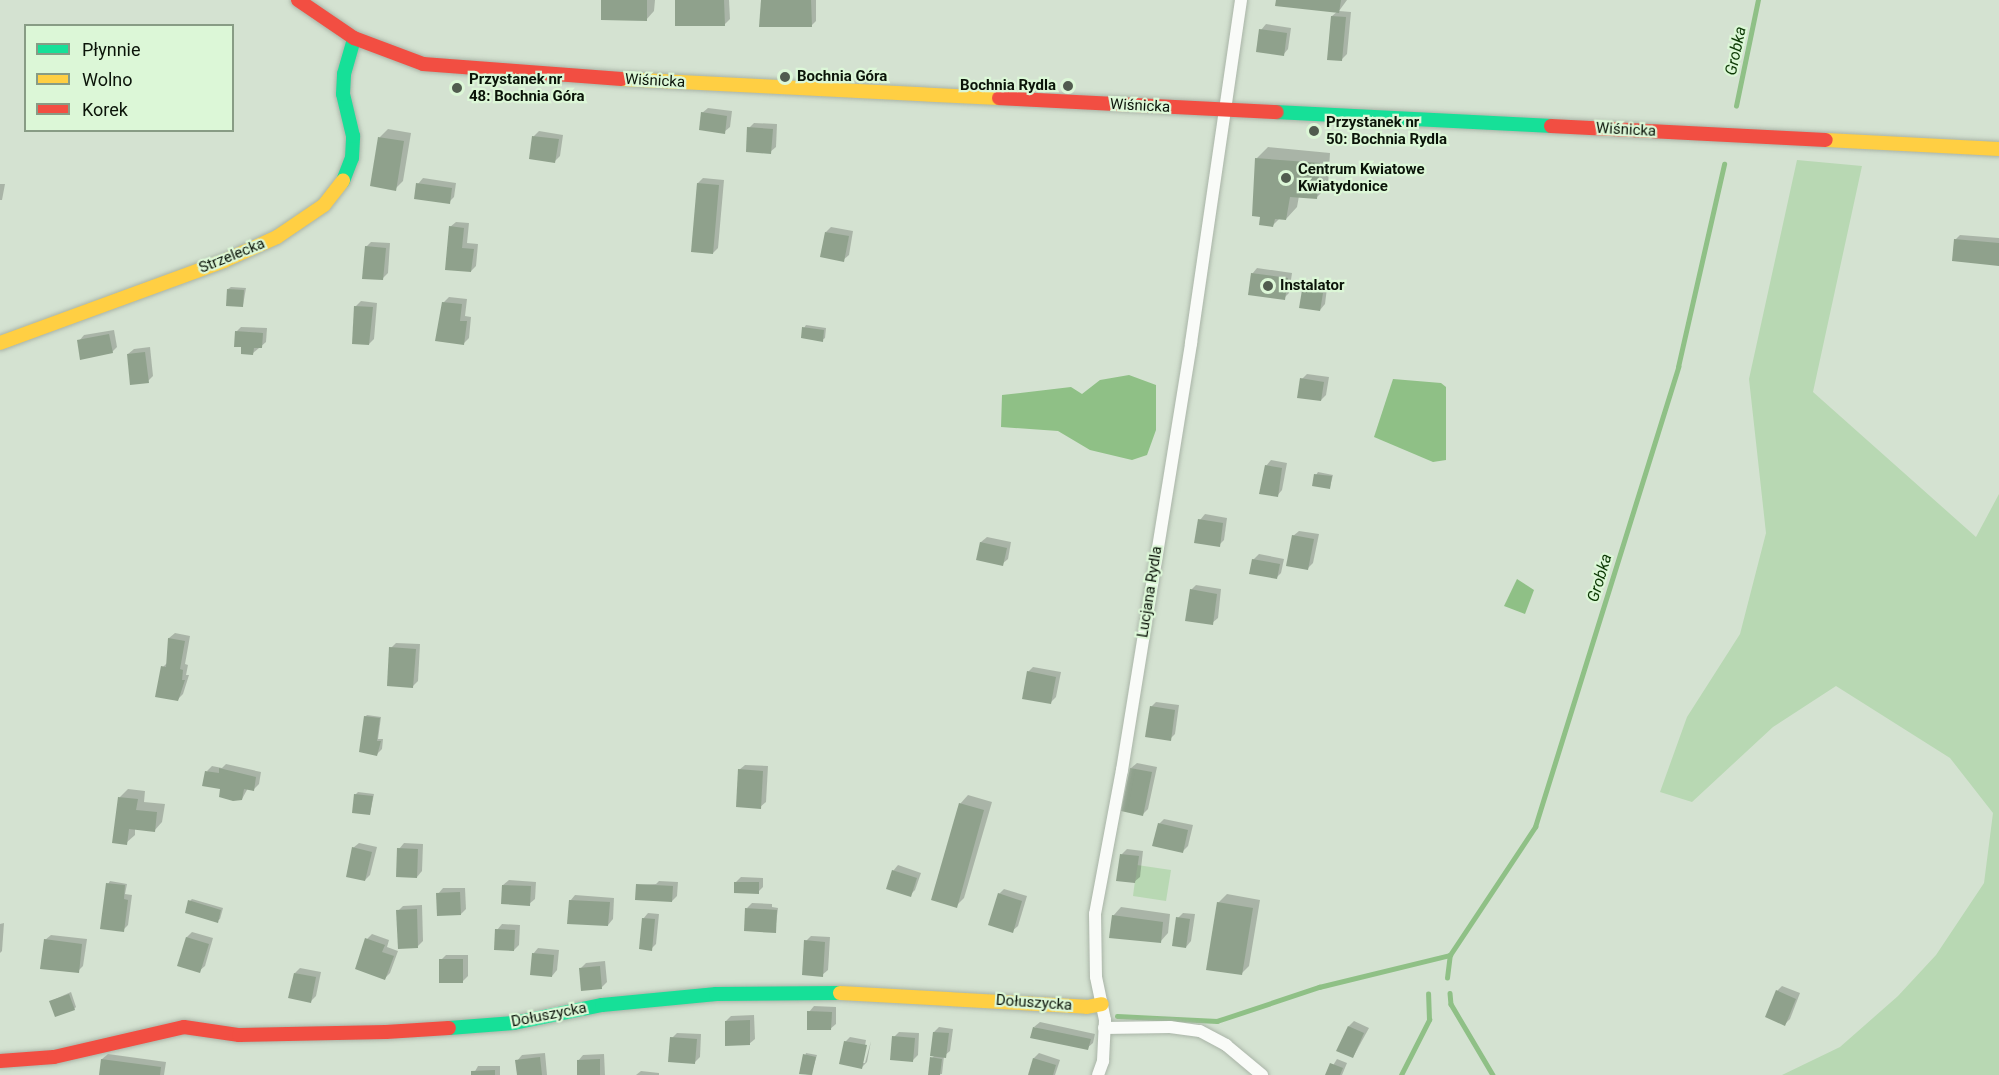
<!DOCTYPE html>
<meta charset="utf-8">
<style>
body{margin:0}
#map{position:relative;width:1999px;height:1075px;overflow:hidden;background:#d4e2d1;font-family:Roboto,sans-serif}
div>[style]{position:absolute}
.green>*{inset:0;background:#b8d8b3}
.water>*{inset:0;background:#8fc086}
.shadow>*{inset:0;background:#0003}
.stream>*{height:4.5px;margin:-2.25px;padding:0 2.25px;transform-origin:2.25px;border-radius:2.25px;background:#8fc086}
.building>*{inset:0;background:#8fa18c}
.roads{filter:drop-shadow(0 0 2px #a9b4a7) drop-shadow(0 0 2px #a9b4a7)}
.street>*{height:12px;margin:-6px;padding:0 6px;transform-origin:6px;border-radius:6px;background:#f9fbf8}
.fast>*{height:14px;margin:-7px;padding:0 7px;transform-origin:7px;border-radius:7px;background:#16e098}
.slow>*{height:14px;margin:-7px;padding:0 7px;transform-origin:7px;border-radius:7px;background:#ffcf43}
.jam>*{height:14px;margin:-7px;padding:0 7px;transform-origin:7px;border-radius:7px;background:#f24e42}
.dots>*{width:16px;height:16px;translate:-50% -50%;box-sizing:border-box;border:3px solid #dcf7d7;border-radius:50%}
span{translate:-50% -50%;white-space:nowrap;text-align:center;line-height:1.15;-webkit-text-stroke:4.5px #dcf7d7;paint-order:stroke}
.poi-label{font-size:15px;color:#0b1409;font-weight:700}
.left{translate:0 -50%;text-align:left}
.right{translate:-100% -50%;text-align:right}
.street-label{font-size:15px;color:#0b1409}
.water-label{font-size:16px;color:#0c3904;font-style:italic}
.legend{position:absolute;left:24px;top:24px;width:210px;height:108px;box-sizing:border-box;background:#dcf7d7;border:2px solid #889c85;margin:0;padding:8px 10px;list-style:none;font-size:18px;color:#0b1409}
.legend li{display:flex;align-items:center;gap:12px;height:30px}
.legend b{width:30px;border:2px solid #889c85}
</style>
<div id="map">
<div class="green">
<div style="clip-path:polygon(1797px 160px,1862px 166px,1813px 392px,1976px 537px,1999px 494px,1999px 1075px,1782px 1075px,1840px 1047px,1898px 996px,1936px 955px,1984px 883px,1993px 813px,1950px 758px,1836px 686px,1773px 727px,1692px 802px,1660px 792px,1687px 717px,1740px 634px,1766px 533px,1749px 379px)"></div>
<div style="clip-path:polygon(1137px 865px,1171px 870px,1166px 901px,1133px 896px)"></div>
</div>
<div class="water">
<div style="clip-path:polygon(1129px 375px,1156px 385px,1156px 430px,1147px 455px,1132px 460px,1090px 450px,1058px 431px,1001px 427px,1002px 395px,1071px 387px,1082px 394px,1100px 380px)"></div>
<div style="clip-path:polygon(1393px 379px,1441px 383px,1446px 387px,1446px 460px,1433px 462px,1374px 437px)"></div>
<div style="clip-path:polygon(1517px 579px,1534px 590px,1525px 614px,1504px 606px)"></div>
</div>
<div class="shadow">
<div style="clip-path:polygon(603px 0,655px 0,654px 11px,646px 20px)"></div>
<div style="clip-path:polygon(676px 0,729px 0,730px 19px,724px 25px)"></div>
<div style="clip-path:polygon(762px 0,816px 0,816px 21px,811px 26px)"></div>
<div style="clip-path:polygon(1277px 0,1347px 0,1339px 11px,1351px 12px,1347px 54px,1341px 60px,1332px 16px,1338px 11px)"></div>
<div style="clip-path:polygon(1266px 24px,1291px 28px,1288px 49px,1283px 55px,1261px 30px)"></div>
<div style="clip-path:polygon(708px 108px,732px 111px,730px 127px,724px 132px,702px 113px)"></div>
<div style="clip-path:polygon(754px 123px,777px 124px,776px 147px,770px 152px,749px 128px)"></div>
<div style="clip-path:polygon(388px 129px,411px 133px,403px 181px,395px 189px,380px 137px)"></div>
<div style="clip-path:polygon(539px 131px,563px 135px,560px 156px,555px 161px,531px 158px,534px 136px)"></div>
<div style="clip-path:polygon(1268px 147px,1330px 153px,1328px 186px,1317px 197px,1299px 196px,1297px 207px,1286px 219px,1280px 218px,1273px 225px,1257px 158px)"></div>
<div style="clip-path:polygon(423px 178px,456px 183px,454px 197px,449px 202px,418px 184px)"></div>
<div style="clip-path:polygon(703px 178px,724px 180px,718px 248px,713px 253px,698px 183px)"></div>
<div style="clip-path:polygon(0 184px,5px 184px,2px 200px,0 200px)"></div>
<div style="clip-path:polygon(456px 222px,469px 223px,467px 243px,478px 244px,476px 266px,471px 271px,450px 227px)"></div>
<div style="clip-path:polygon(831px 227px,853px 231px,849px 255px,843px 260px,826px 232px)"></div>
<div style="clip-path:polygon(1960px 235px,1999px 238px,1999px 264px,1955px 240px)"></div>
<div style="clip-path:polygon(371px 242px,390px 243px,388px 273px,382px 279px,366px 247px)"></div>
<div style="clip-path:polygon(1257px 268px,1292px 273px,1289px 293px,1284px 298px,1252px 274px)"></div>
<div style="clip-path:polygon(1309px 285px,1327px 288px,1325px 304px,1320px 310px,1303px 290px)"></div>
<div style="clip-path:polygon(231px 287px,246px 288px,243px 305px,228px 289px)"></div>
<div style="clip-path:polygon(449px 297px,467px 299px,465px 316px,471px 317px,469px 338px,464px 343px,443px 303px)"></div>
<div style="clip-path:polygon(361px 301px,377px 303px,374px 339px,369px 344px,356px 306px)"></div>
<div style="clip-path:polygon(806px 325px,826px 328px,825px 338px,822px 340px,804px 328px)"></div>
<div style="clip-path:polygon(241px 327px,267px 328px,266px 342px,253px 353px,236px 332px)"></div>
<div style="clip-path:polygon(114px 330px,117px 347px,112px 352px,79px 341px,84px 335px)"></div>
<div style="clip-path:polygon(150px 347px,153px 376px,148px 381px,128px 354px,134px 349px)"></div>
<div style="clip-path:polygon(1307px 374px,1329px 377px,1326px 395px,1321px 400px,1302px 379px)"></div>
<div style="clip-path:polygon(1271px 460px,1287px 463px,1282px 490px,1277px 496px,1266px 466px)"></div>
<div style="clip-path:polygon(1318px 472px,1333px 475px,1330px 487px,1316px 475px)"></div>
<div style="clip-path:polygon(1205px 514px,1227px 518px,1224px 540px,1219px 545px,1200px 520px)"></div>
<div style="clip-path:polygon(1299px 531px,1319px 534px,1313px 563px,1308px 568px,1293px 536px)"></div>
<div style="clip-path:polygon(987px 537px,1011px 542px,1008px 559px,1002px 564px,978px 559px,981px 542px)"></div>
<div style="clip-path:polygon(1259px 554px,1284px 559px,1281px 573px,1276px 578px,1253px 560px)"></div>
<div style="clip-path:polygon(1196px 585px,1221px 589px,1218px 618px,1212px 623px,1191px 590px)"></div>
<div style="clip-path:polygon(175px 633px,190px 636px,185px 664px,188px 665px,186px 675px,189px 675px,183px 694px,177px 700px,163px 667px,168px 662px,169px 638px)"></div>
<div style="clip-path:polygon(396px 643px,420px 644px,418px 681px,413px 686px,391px 648px)"></div>
<div style="clip-path:polygon(1033px 667px,1061px 672px,1056px 697px,1051px 702px,1028px 672px)"></div>
<div style="clip-path:polygon(1156px 702px,1179px 705px,1175px 734px,1170px 739px,1151px 707px)"></div>
<div style="clip-path:polygon(367px 715px,381px 717px,378px 739px,383px 739px,382px 749px,376px 755px,365px 717px)"></div>
<div style="clip-path:polygon(1137px 763px,1157px 767px,1148px 809px,1143px 814px,1131px 768px)"></div>
<div style="clip-path:polygon(226px 764px,261px 772px,259px 784px,254px 789px,248px 788px,242px 799px,222px 788px,207px 771px,212px 766px,222px 768px)"></div>
<div style="clip-path:polygon(745px 765px,768px 766px,766px 802px,760px 807px,739px 770px)"></div>
<div style="clip-path:polygon(128px 789px,145px 791px,144px 802px,165px 804px,162px 822px,154px 831px,135px 828px,135px 835px,126px 843px,120px 797px)"></div>
<div style="clip-path:polygon(358px 792px,374px 794px,370px 814px,355px 795px)"></div>
<div style="clip-path:polygon(968px 795px,992px 802px,964px 898px,956px 906px,960px 804px)"></div>
<div style="clip-path:polygon(1164px 819px,1193px 825px,1188px 846px,1183px 851px,1159px 824px)"></div>
<div style="clip-path:polygon(359px 843px,377px 847px,370px 875px,365px 880px,353px 848px)"></div>
<div style="clip-path:polygon(404px 843px,423px 844px,422px 871px,417px 877px,399px 849px)"></div>
<div style="clip-path:polygon(1127px 849px,1143px 851px,1140px 877px,1134px 882px,1122px 854px)"></div>
<div style="clip-path:polygon(898px 865px,921px 873px,915px 890px,910px 895px,893px 871px)"></div>
<div style="clip-path:polygon(741px 877px,763px 878px,763px 887px,758px 892px,735px 883px)"></div>
<div style="clip-path:polygon(509px 880px,536px 882px,535px 899px,529px 904px,503px 885px)"></div>
<div style="clip-path:polygon(110px 881px,127px 884px,125px 894px,132px 895px,128px 925px,123px 930px,108px 884px)"></div>
<div style="clip-path:polygon(659px 881px,678px 882px,677px 896px,672px 901px,637px 885px,656px 884px)"></div>
<div style="clip-path:polygon(443px 888px,465px 888px,466px 909px,461px 914px,438px 894px)"></div>
<div style="clip-path:polygon(1004px 889px,1027px 896px,1018px 926px,1012px 931px,999px 894px)"></div>
<div style="clip-path:polygon(1227px 894px,1260px 900px,1249px 966px,1241px 974px,1218px 903px)"></div>
<div style="clip-path:polygon(575px 895px,614px 898px,613px 919px,608px 925px,570px 901px)"></div>
<div style="clip-path:polygon(192px 899px,223px 908px,220px 919px,217px 921px,190px 901px)"></div>
<div style="clip-path:polygon(752px 903px,772px 904px,772px 907px,778px 908px,775px 931px,747px 908px)"></div>
<div style="clip-path:polygon(422px 905px,423px 941px,418px 946px,398px 911px,403px 906px)"></div>
<div style="clip-path:polygon(1121px 907px,1170px 914px,1168px 933px,1160px 942px,1113px 916px)"></div>
<div style="clip-path:polygon(648px 913px,659px 914px,656px 944px,651px 949px,643px 919px)"></div>
<div style="clip-path:polygon(1183px 913px,1195px 914px,1191px 941px,1186px 947px,1178px 918px)"></div>
<div style="clip-path:polygon(4px 923px,2px 951px,0 953px,0 924px)"></div>
<div style="clip-path:polygon(502px 924px,520px 925px,519px 945px,514px 950px,497px 930px)"></div>
<div style="clip-path:polygon(192px 932px,213px 938px,205px 966px,199px 971px,178px 965px,187px 937px)"></div>
<div style="clip-path:polygon(372px 934px,389px 940px,387px 947px,398px 951px,390px 973px,385px 978px,367px 939px)"></div>
<div style="clip-path:polygon(51px 935px,87px 939px,83px 966px,78px 971px,45px 940px)"></div>
<div style="clip-path:polygon(811px 936px,830px 937px,828px 970px,822px 975px,806px 941px)"></div>
<div style="clip-path:polygon(538px 948px,559px 950px,557px 970px,552px 976px,533px 954px)"></div>
<div style="clip-path:polygon(446px 955px,468px 955px,468px 976px,463px 981px,441px 960px)"></div>
<div style="clip-path:polygon(605px 961px,607px 982px,601px 988px,581px 968px,586px 963px)"></div>
<div style="clip-path:polygon(300px 968px,321px 972px,316px 996px,311px 1001px,295px 973px)"></div>
<div style="clip-path:polygon(1782px 986px,1800px 993px,1790px 1019px,1785px 1024px,1777px 991px)"></div>
<div style="clip-path:polygon(71px 992px,76px 1007px,74px 1009px,51px 1001px)"></div>
<div style="clip-path:polygon(814px 1006px,836px 1007px,836px 1024px,830px 1029px,809px 1012px)"></div>
<div style="clip-path:polygon(754px 1015px,755px 1039px,749px 1044px,726px 1021px,731px 1016px)"></div>
<div style="clip-path:polygon(1354px 1021px,1369px 1028px,1353px 1057px,1349px 1026px)"></div>
<div style="clip-path:polygon(1040px 1022px,1095px 1034px,1093px 1043px,1087px 1048px,1034px 1027px)"></div>
<div style="clip-path:polygon(939px 1027px,953px 1029px,950px 1051px,944px 1056px,942px 1074px,930px 1075px,932px 1058px,935px 1055px,934px 1032px)"></div>
<div style="clip-path:polygon(899px 1032px,919px 1033px,918px 1055px,913px 1060px,894px 1037px)"></div>
<div style="clip-path:polygon(677px 1033px,701px 1034px,700px 1057px,695px 1062px,672px 1038px)"></div>
<div style="clip-path:polygon(850px 1037px,866px 1040px,862px 1063px,865px 1063px,871px 1041px,867px 1062px,862px 1067px,845px 1042px)"></div>
<div style="clip-path:polygon(545px 1053px,547px 1075px,518px 1075px,517px 1061px,522px 1055px)"></div>
<div style="clip-path:polygon(806px 1053px,817px 1055px,811px 1075px,800px 1073px)"></div>
<div style="clip-path:polygon(1039px 1053px,1060px 1060px,1055px 1075px,1029px 1075px,1034px 1058px)"></div>
<div style="clip-path:polygon(108px 1054px,166px 1062px,164px 1075px,100px 1075px,102px 1059px)"></div>
<div style="clip-path:polygon(604px 1054px,605px 1075px,579px 1075px,578px 1061px,583px 1055px)"></div>
<div style="clip-path:polygon(1337px 1059px,1347px 1063px,1342px 1075px,1327px 1075px)"></div>
<div style="clip-path:polygon(478px 1066px,500px 1066px,500px 1075px,473px 1075px)"></div>
<div style="clip-path:polygon(641px 1071px,659px 1073px,659px 1075px,636px 1075px)"></div>
</div>
<div class="stream">
<div style="left:1736px;top:106px;width:108px;rotate:-78.3deg"></div>
<div style="left:1447px;top:978px;width:23px;rotate:-83deg"></div>
<div style="left:1450px;top:955px;width:154px;rotate:-56.4deg"></div>
<div style="left:1535px;top:827px;width:482px;rotate:-72.7deg"></div>
<div style="left:1678px;top:367px;width:208px;rotate:-77.2deg"></div>
<div style="left:1450px;top:993px;width:11px;rotate:85deg"></div>
<div style="left:1451px;top:1004px;width:82px;rotate:59.4deg"></div>
<div style="left:1117px;top:1016px;width:100px;rotate:2.9deg"></div>
<div style="left:1217px;top:1021px;width:108px;rotate:-18.4deg"></div>
<div style="left:1319px;top:987px;width:135px;rotate:-13.7deg"></div>
<div style="left:1401px;top:1075px;width:62px;rotate:-63deg"></div>
<div style="left:1429px;top:1020px;width:26px;rotate:-92deg"></div>
</div>
<div class="building">
<div style="clip-path:polygon(601px 0,647px 0,647px 21px,601px 20px)"></div>
<div style="clip-path:polygon(675px 0,724px 0,725px 26px,675px 26px)"></div>
<div style="clip-path:polygon(761px 0,811px 0,812px 27px,759px 27px)"></div>
<div style="clip-path:polygon(1276px 0,1341px 0,1339px 13px,1275px 6px)"></div>
<div style="clip-path:polygon(1331px 16px,1346px 17px,1342px 61px,1327px 60px)"></div>
<div style="clip-path:polygon(1259px 29px,1287px 33px,1284px 56px,1256px 52px)"></div>
<div style="clip-path:polygon(701px 112px,727px 116px,725px 134px,699px 130px)"></div>
<div style="clip-path:polygon(747px 127px,773px 129px,771px 154px,746px 152px)"></div>
<div style="clip-path:polygon(532px 136px,559px 139px,555px 163px,529px 159px)"></div>
<div style="clip-path:polygon(378px 137px,404px 141px,396px 191px,370px 186px)"></div>
<div style="clip-path:polygon(1255px 158px,1320px 163px,1317px 199px,1290px 197px,1286px 220px,1275px 219px,1273px 227px,1259px 225px,1260px 217px,1252px 216px)"></div>
<div style="clip-path:polygon(416px 183px,452px 188px,450px 204px,414px 199px)"></div>
<div style="clip-path:polygon(697px 183px,719px 185px,713px 254px,691px 252px)"></div>
<div style="clip-path:polygon(449px 226px,464px 228px,462px 248px,474px 249px,471px 272px,445px 270px)"></div>
<div style="clip-path:polygon(825px 232px,849px 236px,844px 262px,820px 257px)"></div>
<div style="clip-path:polygon(1954px 239px,1999px 243px,1999px 266px,1952px 261px)"></div>
<div style="clip-path:polygon(365px 246px,386px 248px,383px 280px,362px 279px)"></div>
<div style="clip-path:polygon(1251px 273px,1288px 278px,1285px 300px,1248px 295px)"></div>
<div style="clip-path:polygon(227px 289px,244px 290px,243px 307px,226px 306px)"></div>
<div style="clip-path:polygon(1302px 290px,1323px 293px,1320px 311px,1299px 308px)"></div>
<div style="clip-path:polygon(442px 302px,462px 304px,460px 321px,467px 321px,464px 345px,435px 341px)"></div>
<div style="clip-path:polygon(354px 306px,373px 307px,369px 345px,352px 344px)"></div>
<div style="clip-path:polygon(802px 327px,824px 330px,823px 342px,801px 338px)"></div>
<div style="clip-path:polygon(235px 331px,263px 333px,262px 348px,254px 348px,253px 355px,241px 354px,241px 347px,234px 347px)"></div>
<div style="clip-path:polygon(109px 334px,113px 353px,80px 360px,77px 340px)"></div>
<div style="clip-path:polygon(145px 352px,149px 383px,130px 385px,127px 354px)"></div>
<div style="clip-path:polygon(1300px 378px,1324px 382px,1321px 401px,1297px 398px)"></div>
<div style="clip-path:polygon(1265px 465px,1282px 468px,1278px 497px,1259px 494px)"></div>
<div style="clip-path:polygon(1314px 474px,1332px 476px,1330px 489px,1312px 486px)"></div>
<div style="clip-path:polygon(1198px 519px,1223px 523px,1220px 547px,1194px 543px)"></div>
<div style="clip-path:polygon(1292px 535px,1314px 539px,1308px 570px,1286px 566px)"></div>
<div style="clip-path:polygon(980px 542px,1007px 548px,1003px 566px,976px 560px)"></div>
<div style="clip-path:polygon(1252px 559px,1280px 564px,1277px 579px,1249px 574px)"></div>
<div style="clip-path:polygon(1190px 589px,1217px 594px,1213px 625px,1185px 621px)"></div>
<div style="clip-path:polygon(168px 638px,185px 641px,180px 669px,183px 670px,182px 680px,185px 680px,178px 701px,155px 697px,161px 666px,166px 667px)"></div>
<div style="clip-path:polygon(389px 647px,416px 649px,413px 688px,387px 686px)"></div>
<div style="clip-path:polygon(1027px 671px,1056px 677px,1051px 704px,1022px 699px)"></div>
<div style="clip-path:polygon(1150px 706px,1175px 710px,1171px 741px,1145px 737px)"></div>
<div style="clip-path:polygon(364px 716px,380px 718px,377px 741px,381px 741px,377px 756px,359px 752px)"></div>
<div style="clip-path:polygon(219px 768px,256px 777px,254px 791px,244px 789px,242px 800px,233px 801px,219px 797px,220px 789px,202px 786px,205px 771px,219px 773px)"></div>
<div style="clip-path:polygon(1130px 768px,1152px 772px,1143px 816px,1121px 811px)"></div>
<div style="clip-path:polygon(738px 769px,763px 771px,761px 809px,736px 807px)"></div>
<div style="clip-path:polygon(354px 794px,373px 796px,370px 815px,352px 813px)"></div>
<div style="clip-path:polygon(118px 797px,138px 799px,136px 810px,157px 812px,155px 832px,129px 829px,127px 845px,112px 843px)"></div>
<div style="clip-path:polygon(959px 803px,984px 810px,957px 908px,931px 900px)"></div>
<div style="clip-path:polygon(1158px 823px,1188px 830px,1183px 853px,1152px 846px)"></div>
<div style="clip-path:polygon(352px 847px,372px 852px,365px 881px,346px 877px)"></div>
<div style="clip-path:polygon(397px 848px,418px 849px,417px 878px,396px 877px)"></div>
<div style="clip-path:polygon(1120px 854px,1139px 856px,1135px 883px,1116px 881px)"></div>
<div style="clip-path:polygon(892px 870px,917px 878px,911px 897px,886px 889px)"></div>
<div style="clip-path:polygon(734px 882px,759px 882px,759px 894px,734px 893px)"></div>
<div style="clip-path:polygon(106px 883px,125px 885px,124px 899px,128px 900px,124px 932px,100px 929px)"></div>
<div style="clip-path:polygon(636px 884px,673px 886px,672px 902px,635px 900px)"></div>
<div style="clip-path:polygon(502px 885px,531px 886px,530px 906px,501px 904px)"></div>
<div style="clip-path:polygon(460px 892px,461px 915px,437px 916px,436px 893px)"></div>
<div style="clip-path:polygon(998px 893px,1022px 901px,1013px 933px,988px 925px)"></div>
<div style="clip-path:polygon(188px 900px,221px 910px,218px 923px,185px 913px)"></div>
<div style="clip-path:polygon(569px 900px,610px 902px,608px 926px,567px 924px)"></div>
<div style="clip-path:polygon(1217px 902px,1253px 908px,1242px 975px,1206px 970px)"></div>
<div style="clip-path:polygon(745px 908px,777px 910px,776px 933px,744px 931px)"></div>
<div style="clip-path:polygon(417px 909px,418px 948px,398px 949px,396px 910px)"></div>
<div style="clip-path:polygon(1112px 915px,1163px 922px,1161px 943px,1109px 938px)"></div>
<div style="clip-path:polygon(1176px 917px,1190px 919px,1186px 948px,1172px 946px)"></div>
<div style="clip-path:polygon(642px 918px,655px 919px,652px 951px,639px 949px)"></div>
<div style="clip-path:polygon(495px 929px,515px 930px,514px 951px,494px 950px)"></div>
<div style="clip-path:polygon(186px 937px,209px 944px,200px 973px,177px 966px)"></div>
<div style="clip-path:polygon(365px 938px,385px 945px,382px 952px,394px 956px,385px 980px,355px 969px)"></div>
<div style="clip-path:polygon(44px 939px,82px 944px,79px 973px,40px 969px)"></div>
<div style="clip-path:polygon(804px 940px,825px 942px,823px 977px,802px 975px)"></div>
<div style="clip-path:polygon(532px 953px,554px 955px,552px 977px,530px 975px)"></div>
<div style="clip-path:polygon(439px 959px,463px 959px,463px 983px,439px 983px)"></div>
<div style="clip-path:polygon(600px 966px,602px 989px,581px 991px,579px 968px)"></div>
<div style="clip-path:polygon(294px 973px,316px 977px,311px 1003px,288px 998px)"></div>
<div style="clip-path:polygon(1776px 990px,1796px 999px,1785px 1026px,1765px 1017px)"></div>
<div style="clip-path:polygon(69px 994px,75px 1010px,55px 1017px,49px 1001px)"></div>
<div style="clip-path:polygon(807px 1011px,832px 1012px,831px 1030px,807px 1030px)"></div>
<div style="clip-path:polygon(750px 1020px,750px 1045px,725px 1046px,725px 1021px)"></div>
<div style="clip-path:polygon(1348px 1026px,1364px 1033px,1353px 1058px,1336px 1051px)"></div>
<div style="clip-path:polygon(1033px 1027px,1091px 1039px,1088px 1050px,1030px 1038px)"></div>
<div style="clip-path:polygon(933px 1032px,949px 1033px,946px 1058px,930px 1056px)"></div>
<div style="clip-path:polygon(892px 1036px,915px 1038px,913px 1062px,890px 1060px)"></div>
<div style="clip-path:polygon(670px 1037px,697px 1039px,695px 1064px,668px 1062px)"></div>
<div style="clip-path:polygon(844px 1041px,867px 1045px,862px 1069px,839px 1064px)"></div>
<div style="clip-path:polygon(803px 1054px,816px 1057px,812px 1075px,799px 1074px)"></div>
<div style="clip-path:polygon(540px 1057px,542px 1075px,517px 1075px,515px 1060px)"></div>
<div style="clip-path:polygon(930px 1057px,942px 1059px,940px 1075px,928px 1075px)"></div>
<div style="clip-path:polygon(1033px 1058px,1056px 1065px,1053px 1075px,1028px 1075px)"></div>
<div style="clip-path:polygon(101px 1059px,161px 1067px,160px 1075px,99px 1075px)"></div>
<div style="clip-path:polygon(600px 1059px,600px 1075px,577px 1075px,577px 1060px)"></div>
<div style="clip-path:polygon(1330px 1063px,1343px 1068px,1340px 1075px,1325px 1075px)"></div>
<div style="clip-path:polygon(495px 1070px,495px 1075px,471px 1075px,471px 1071px)"></div>
</div>
<div class="roads">
<div class="street">
<div style="left:1104px;top:1028px;width:66px;rotate:-0.9deg"></div>
<div style="left:1170px;top:1027px;width:30px;rotate:8deg"></div>
<div style="left:1200px;top:1031px;width:30px;rotate:28deg"></div>
<div style="left:1226px;top:1045px;width:47px;rotate:39.8deg"></div>
<div style="left:1098px;top:1075px;width:15px;rotate:-70deg"></div>
<div style="left:1103px;top:1061px;width:41px;rotate:-87.2deg"></div>
<div style="left:1105px;top:1020px;width:44px;rotate:-101.8deg"></div>
<div style="left:1096px;top:977px;width:63px;rotate:-90.9deg"></div>
<div style="left:1095px;top:914px;width:147px;rotate:-79.4deg"></div>
<div style="left:1122px;top:770px;width:433px;rotate:-80.8deg"></div>
<div style="left:1191px;top:343px;width:347px;rotate:-81.7deg"></div>
</div>
<div class="fast">
<div style="left:1277px;top:112px;width:274px;rotate:2.9deg"></div>
<div style="left:343px;top:181px;width:25px;rotate:-69deg"></div>
<div style="left:352px;top:158px;width:22px;rotate:-87deg"></div>
<div style="left:353px;top:136px;width:43px;rotate:-103.4deg"></div>
<div style="left:343px;top:94px;width:20px;rotate:-87deg"></div>
<div style="left:344px;top:74px;width:37px;rotate:-74deg"></div>
<div style="left:449px;top:1028px;width:65px;rotate:-4.4deg"></div>
<div style="left:514px;top:1023px;width:90px;rotate:-11.6deg"></div>
<div style="left:602px;top:1005px;width:115px;rotate:-5.5deg"></div>
<div style="left:716px;top:994px;width:124px;rotate:-0.5deg"></div>
</div>
<div class="slow">
<div style="left:621px;top:79px;width:378px;rotate:2.9deg"></div>
<div style="left:1826px;top:140px;width:173px;rotate:3deg"></div>
<div style="left:0;top:343px;width:239px;rotate:-20.1deg"></div>
<div style="left:224px;top:261px;width:58px;rotate:-24.4deg"></div>
<div style="left:277px;top:237px;width:57px;rotate:-34.2deg"></div>
<div style="left:324px;top:205px;width:31px;rotate:-52deg"></div>
<div style="left:840px;top:993px;width:247px;rotate:3.2deg"></div>
<div style="left:1087px;top:1007px;width:15px;rotate:-11deg"></div>
</div>
<div class="jam">
<div style="left:298px;top:0;width:68px;rotate:34.2deg"></div>
<div style="left:354px;top:38px;width:74px;rotate:20.6deg"></div>
<div style="left:423px;top:64px;width:199px;rotate:4.3deg"></div>
<div style="left:999px;top:98px;width:278px;rotate:2.9deg"></div>
<div style="left:1551px;top:126px;width:275px;rotate:2.9deg"></div>
<div style="left:0;top:1061px;width:54px;rotate:-4.2deg"></div>
<div style="left:54px;top:1057px;width:133px;rotate:-13deg"></div>
<div style="left:184px;top:1027px;width:56px;rotate:8.3deg"></div>
<div style="left:239px;top:1035px;width:147px;rotate:-1.2deg"></div>
<div style="left:386px;top:1032px;width:63px;rotate:-3.6deg"></div>
</div>
</div>
<div class="dots">
<div style="left:785px;top:77px;background:#515c4f"></div>
<div style="left:1068px;top:86px;background:#515c4f"></div>
<div style="left:457px;top:88px;background:#515c4f"></div>
<div style="left:1314px;top:131px;background:#515c4f"></div>
<div style="left:1286px;top:178px;background:#515c4f"></div>
<div style="left:1268px;top:286px;background:#515c4f"></div>
</div>
<div class="poi-label">
<span class="left" style="left:797px;top:77px">Bochnia Góra</span>
<span class="left" style="left:469px;top:88px">Przystanek nr<br>48: Bochnia Góra</span>
<span class="right" style="left:1056px;top:86px">Bochnia Rydla</span>
<span class="left" style="left:1326px;top:131px">Przystanek nr<br>50: Bochnia Rydla</span>
<span class="left" style="left:1298px;top:178px">Centrum Kwiatowe<br>Kwiatydonice</span>
<span class="left" style="left:1280px;top:286px">Instalator</span>
</div>
<div class="street-label">
<span style="left:655px;top:81px;rotate:3deg">Wiśnicka</span>
<span style="left:1140px;top:106px;rotate:3deg">Wiśnicka</span>
<span style="left:1626px;top:130px;rotate:3deg">Wiśnicka</span>
<span style="left:232px;top:256px;rotate:-22deg">Strzelecka</span>
<span style="left:1150px;top:592px;rotate:-81deg">Lucjana Rydla</span>
<span style="left:1034px;top:1003px;rotate:4deg">Dołuszycka</span>
<span style="left:549px;top:1015px;rotate:-11deg">Dołuszycka</span>
</div>
<div class="water-label">
<span style="left:1736px;top:51px;rotate:-78deg">Grobka</span>
<span style="left:1600px;top:578px;rotate:-73deg">Grobka</span>
</div>
<ul class="legend">
<li><b style="height:8px;background:#16e098"></b>Płynnie</li>
<li><b style="height:8px;background:#ffcf43"></b>Wolno</li>
<li><b style="height:8px;background:#f24e42"></b>Korek</li>
</ul>
</div>
